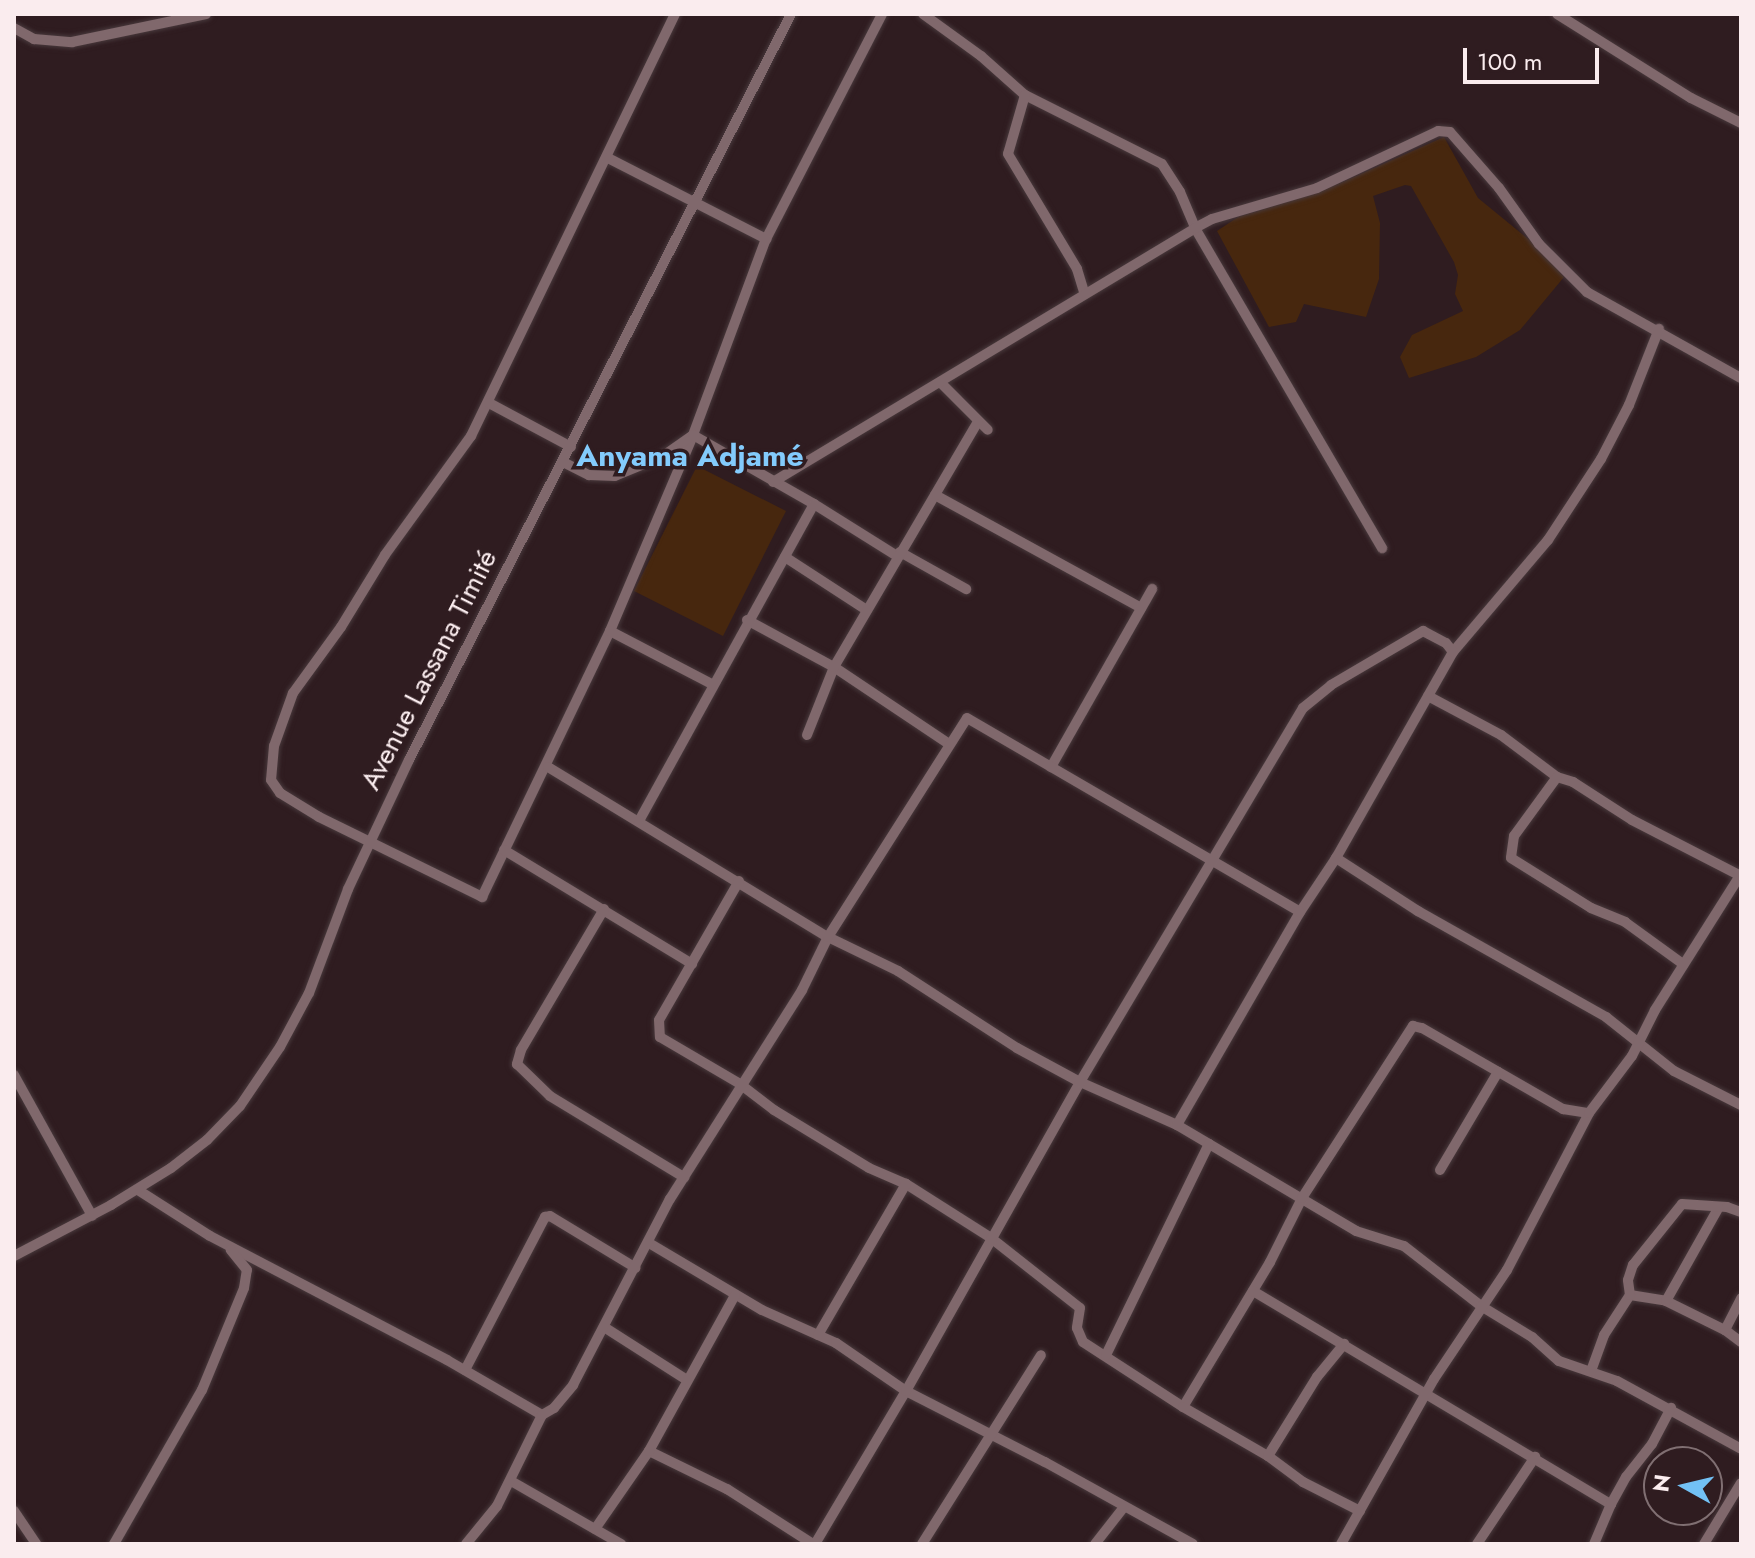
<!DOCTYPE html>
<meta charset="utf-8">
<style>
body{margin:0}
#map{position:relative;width:1755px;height:1558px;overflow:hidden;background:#2f1c20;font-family:Jost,sans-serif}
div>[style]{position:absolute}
.green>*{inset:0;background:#47270e}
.roads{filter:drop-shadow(0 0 2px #48393c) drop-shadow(0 0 2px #48393c)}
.minor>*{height:10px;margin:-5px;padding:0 5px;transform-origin:5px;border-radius:5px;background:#80686c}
span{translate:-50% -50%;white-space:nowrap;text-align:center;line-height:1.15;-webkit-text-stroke:7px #2f1c20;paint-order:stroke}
.street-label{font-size:28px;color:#faecee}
.neighbourhood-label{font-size:30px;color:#83cbfc;font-weight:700}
.frame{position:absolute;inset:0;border:16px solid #faecee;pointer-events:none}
.north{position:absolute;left:1643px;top:1446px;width:80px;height:80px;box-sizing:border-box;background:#2f1c20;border:2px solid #806f72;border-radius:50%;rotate:278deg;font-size:22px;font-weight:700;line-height:32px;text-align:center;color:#faecee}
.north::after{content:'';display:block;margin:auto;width:28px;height:36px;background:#72c1f5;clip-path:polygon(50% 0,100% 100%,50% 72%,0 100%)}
.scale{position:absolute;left:1463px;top:48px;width:136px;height:36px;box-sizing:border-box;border:4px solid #faecee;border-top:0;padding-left:10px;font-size:24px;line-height:28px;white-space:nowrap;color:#faecee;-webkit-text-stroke:6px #2f1c20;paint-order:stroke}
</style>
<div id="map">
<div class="green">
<div style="clip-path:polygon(1444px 137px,1478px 198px,1538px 247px,1564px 277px,1520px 330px,1476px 357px,1409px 378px,1400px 357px,1412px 335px,1463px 311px,1455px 294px,1458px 275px,1454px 262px,1411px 186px,1405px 185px,1373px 196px,1380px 223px,1379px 279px,1366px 317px,1304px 304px,1296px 322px,1269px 327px,1217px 231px,1238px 217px,1320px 192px)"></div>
<div style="clip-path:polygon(697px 466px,786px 511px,723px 636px,634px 591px)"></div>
</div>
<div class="roads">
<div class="minor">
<div style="left:675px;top:14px;width:469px;rotate:115.8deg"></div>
<div style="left:471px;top:436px;width:147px;rotate:125.9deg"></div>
<div style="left:385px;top:555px;width:84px;rotate:121.4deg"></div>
<div style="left:341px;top:627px;width:82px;rotate:126deg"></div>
<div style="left:293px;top:693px;width:56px;rotate:109.7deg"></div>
<div style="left:274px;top:746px;width:34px;rotate:95deg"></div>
<div style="left:271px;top:780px;width:16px;rotate:55deg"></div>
<div style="left:280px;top:793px;width:46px;rotate:31.6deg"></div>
<div style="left:319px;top:817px;width:182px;rotate:26.1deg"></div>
<div style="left:482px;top:897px;width:295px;rotate:-64.3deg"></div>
<div style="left:610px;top:631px;width:213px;rotate:-67deg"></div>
<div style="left:693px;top:435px;width:209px;rotate:-69.6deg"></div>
<div style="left:766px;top:239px;width:253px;rotate:-62.7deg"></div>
<div style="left:923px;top:14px;width:72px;rotate:35.9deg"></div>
<div style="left:981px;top:56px;width:59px;rotate:41.6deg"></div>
<div style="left:1025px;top:95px;width:153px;rotate:26.7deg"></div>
<div style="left:1162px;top:164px;width:33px;rotate:57deg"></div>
<div style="left:1180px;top:192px;width:39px;rotate:67deg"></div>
<div style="left:1195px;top:228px;width:371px;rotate:59.7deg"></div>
<div style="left:1557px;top:14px;width:158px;rotate:32.1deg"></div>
<div style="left:1691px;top:98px;width:56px;rotate:26.6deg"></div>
<div style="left:14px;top:28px;width:23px;rotate:29deg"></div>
<div style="left:34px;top:39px;width:38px;rotate:5deg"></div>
<div style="left:72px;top:42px;width:137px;rotate:-11.8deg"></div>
<div style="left:1025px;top:95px;width:61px;rotate:106.1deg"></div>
<div style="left:1008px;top:154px;width:134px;rotate:59deg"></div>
<div style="left:1077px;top:269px;width:24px;rotate:73deg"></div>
<div style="left:608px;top:158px;width:178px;rotate:27.1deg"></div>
<div style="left:941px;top:383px;width:66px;rotate:45deg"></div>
<div style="left:489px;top:403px;width:93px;rotate:28.2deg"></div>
<div style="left:563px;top:462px;width:29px;rotate:27deg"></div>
<div style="left:589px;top:475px;width:26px;rotate:2deg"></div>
<div style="left:615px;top:476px;width:52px;rotate:-22.6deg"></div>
<div style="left:663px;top:456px;width:37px;rotate:-35deg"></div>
<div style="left:693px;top:435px;width:139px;rotate:29.7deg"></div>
<div style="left:814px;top:504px;width:98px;rotate:32.1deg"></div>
<div style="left:773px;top:482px;width:493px;rotate:-31deg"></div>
<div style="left:1195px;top:228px;width:19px;rotate:-28deg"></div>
<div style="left:1212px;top:219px;width:109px;rotate:-16.4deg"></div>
<div style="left:1317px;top:188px;width:134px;rotate:-25.2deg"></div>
<div style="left:1438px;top:131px;width:12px;rotate:5deg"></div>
<div style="left:1450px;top:132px;width:74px;rotate:48.8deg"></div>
<div style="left:1499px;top:188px;width:69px;rotate:54.5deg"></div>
<div style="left:1539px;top:244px;width:68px;rotate:45deg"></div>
<div style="left:1587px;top:292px;width:176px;rotate:29.2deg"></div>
<div style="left:935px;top:495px;width:235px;rotate:28.7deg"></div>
<div style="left:900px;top:552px;width:76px;rotate:29.3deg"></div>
<div style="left:785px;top:557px;width:95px;rotate:33deg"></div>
<div style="left:747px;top:620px;width:99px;rotate:28.4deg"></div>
<div style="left:834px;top:667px;width:138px;rotate:33.8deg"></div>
<div style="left:610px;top:631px;width:115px;rotate:27.5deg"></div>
<div style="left:1428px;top:696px;width:83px;rotate:28.1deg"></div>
<div style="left:1501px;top:735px;width:70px;rotate:36.9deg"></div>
<div style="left:1557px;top:777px;width:17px;rotate:17deg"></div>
<div style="left:1573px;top:782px;width:70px;rotate:32.8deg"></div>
<div style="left:1632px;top:820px;width:123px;rotate:27.2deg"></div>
<div style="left:807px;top:735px;width:73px;rotate:-68.3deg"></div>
<div style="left:834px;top:667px;width:284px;rotate:-59.6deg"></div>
<div style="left:548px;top:767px;width:328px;rotate:31.3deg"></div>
<div style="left:828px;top:937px;width:78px;rotate:25.9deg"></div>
<div style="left:898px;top:971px;width:142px;rotate:32.9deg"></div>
<div style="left:1017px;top:1048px;width:72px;rotate:28.4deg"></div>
<div style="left:1080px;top:1082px;width:106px;rotate:23.9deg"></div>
<div style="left:1177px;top:1125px;width:208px;rotate:30.6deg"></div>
<div style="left:1356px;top:1231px;width:50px;rotate:17.4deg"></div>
<div style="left:1404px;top:1246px;width:98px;rotate:37.9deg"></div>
<div style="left:1481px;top:1306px;width:60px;rotate:31.3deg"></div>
<div style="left:1532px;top:1337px;width:36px;rotate:42deg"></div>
<div style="left:1559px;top:1361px;width:61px;rotate:19deg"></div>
<div style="left:1617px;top:1381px;width:141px;rotate:28.7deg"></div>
<div style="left:1051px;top:767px;width:205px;rotate:-60.4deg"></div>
<div style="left:1557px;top:777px;width:73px;rotate:126.1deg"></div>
<div style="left:1514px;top:836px;width:22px;rotate:98deg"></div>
<div style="left:1511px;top:858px;width:94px;rotate:32deg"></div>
<div style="left:1591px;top:908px;width:37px;rotate:22deg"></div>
<div style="left:1625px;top:922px;width:72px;rotate:35.9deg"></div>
<div style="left:639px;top:821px;width:362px;rotate:-61.1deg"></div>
<div style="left:504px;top:850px;width:220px;rotate:31.2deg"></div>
<div style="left:1336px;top:858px;width:98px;rotate:32.9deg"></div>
<div style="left:1418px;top:911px;width:216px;rotate:29.4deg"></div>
<div style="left:1606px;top:1017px;width:87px;rotate:38.5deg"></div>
<div style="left:1674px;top:1071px;width:75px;rotate:26.9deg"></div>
<div style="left:739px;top:881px;width:160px;rotate:119.9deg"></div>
<div style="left:659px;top:1020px;width:17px;rotate:87deg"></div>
<div style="left:660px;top:1037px;width:93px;rotate:30.4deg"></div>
<div style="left:740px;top:1084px;width:43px;rotate:37.4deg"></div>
<div style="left:774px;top:1110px;width:111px;rotate:31.4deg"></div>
<div style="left:869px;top:1168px;width:40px;rotate:23.4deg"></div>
<div style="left:906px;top:1184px;width:101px;rotate:32.4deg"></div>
<div style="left:991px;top:1238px;width:113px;rotate:38.2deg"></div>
<div style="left:1080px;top:1308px;width:20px;rotate:99deg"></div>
<div style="left:1077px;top:1328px;width:15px;rotate:67deg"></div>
<div style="left:1083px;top:1342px;width:119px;rotate:33deg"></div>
<div style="left:1183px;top:1407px;width:169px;rotate:-59deg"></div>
<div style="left:1270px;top:1262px;width:72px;rotate:-63.4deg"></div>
<div style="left:1302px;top:1198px;width:205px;rotate:-57.2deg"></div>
<div style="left:1413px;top:1026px;width:9px;rotate:13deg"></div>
<div style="left:1422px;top:1028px;width:163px;rotate:29.9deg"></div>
<div style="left:1563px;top:1109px;width:26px;rotate:9deg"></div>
<div style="left:604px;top:909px;width:164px;rotate:120.5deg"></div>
<div style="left:521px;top:1050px;width:15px;rotate:106deg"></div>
<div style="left:517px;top:1064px;width:46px;rotate:44.1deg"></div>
<div style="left:550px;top:1096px;width:157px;rotate:31.2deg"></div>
<div style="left:14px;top:1075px;width:161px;rotate:61deg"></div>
<div style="left:1177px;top:1125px;width:246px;rotate:-60deg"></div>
<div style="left:1300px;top:912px;width:65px;rotate:-56.3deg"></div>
<div style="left:1336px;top:858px;width:237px;rotate:-60.4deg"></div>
<div style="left:1453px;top:652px;width:147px;rotate:-49.7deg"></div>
<div style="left:1548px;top:540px;width:97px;rotate:-56.8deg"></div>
<div style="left:1601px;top:459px;width:61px;rotate:-62.6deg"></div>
<div style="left:1629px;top:405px;width:82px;rotate:-68.5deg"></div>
<div style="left:1440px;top:1170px;width:114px;rotate:-59.4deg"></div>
<div style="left:138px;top:1190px;width:85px;rotate:32.6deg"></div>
<div style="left:210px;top:1236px;width:267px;rotate:27.6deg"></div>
<div style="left:447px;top:1360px;width:110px;rotate:30.1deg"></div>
<div style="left:649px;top:1243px;width:131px;rotate:30.7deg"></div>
<div style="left:762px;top:1310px;width:81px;rotate:24deg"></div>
<div style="left:836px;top:1343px;width:85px;rotate:34.4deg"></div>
<div style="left:906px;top:1391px;width:156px;rotate:27.1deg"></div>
<div style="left:1045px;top:1462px;width:169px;rotate:29deg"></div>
<div style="left:14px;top:1256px;width:110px;rotate:-27.7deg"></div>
<div style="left:111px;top:1205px;width:70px;rotate:-31.7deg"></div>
<div style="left:171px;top:1168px;width:46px;rotate:-37.9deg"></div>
<div style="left:207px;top:1140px;width:47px;rotate:-45.9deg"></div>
<div style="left:240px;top:1106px;width:71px;rotate:-55.9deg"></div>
<div style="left:280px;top:1047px;width:61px;rotate:-61.8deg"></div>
<div style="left:309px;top:993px;width:111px;rotate:-69.4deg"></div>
<div style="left:348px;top:889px;width:143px;rotate:-64.7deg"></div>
<div style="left:409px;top:760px;width:838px;rotate:-62.88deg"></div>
<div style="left:1253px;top:1291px;width:417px;rotate:30.8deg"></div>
<div style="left:1611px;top:1504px;width:43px;rotate:113deg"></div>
<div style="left:1630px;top:1295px;width:36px;rotate:9deg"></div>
<div style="left:1666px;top:1301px;width:66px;rotate:26.2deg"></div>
<div style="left:1725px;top:1330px;width:20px;rotate:37deg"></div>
<div style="left:1666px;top:1301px;width:108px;rotate:-60.6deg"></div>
<div style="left:604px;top:1327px;width:98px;rotate:32.6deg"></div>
<div style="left:1725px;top:1330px;width:36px;rotate:-63deg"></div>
<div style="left:818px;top:1335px;width:175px;rotate:-59.8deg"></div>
<div style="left:1106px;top:1355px;width:235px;rotate:-64deg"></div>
<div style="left:465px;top:1370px;width:173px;rotate:-62.4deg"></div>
<div style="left:545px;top:1217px;width:5px;rotate:-11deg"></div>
<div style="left:550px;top:1216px;width:100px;rotate:31.2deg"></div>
<div style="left:1591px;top:1371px;width:38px;rotate:-70deg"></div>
<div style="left:1604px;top:1335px;width:48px;rotate:-57deg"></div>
<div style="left:1630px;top:1295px;width:15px;rotate:-98deg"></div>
<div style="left:1628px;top:1280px;width:16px;rotate:-72deg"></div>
<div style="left:1633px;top:1265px;width:78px;rotate:-51.2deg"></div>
<div style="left:1682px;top:1204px;width:45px;rotate:3.8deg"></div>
<div style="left:1727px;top:1207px;width:15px;rotate:20deg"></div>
<div style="left:1183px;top:1407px;width:98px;rotate:30deg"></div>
<div style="left:1268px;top:1456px;width:44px;rotate:36.6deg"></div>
<div style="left:1303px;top:1482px;width:64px;rotate:27deg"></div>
<div style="left:649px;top:1451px;width:87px;rotate:26deg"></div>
<div style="left:727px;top:1489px;width:102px;rotate:32.6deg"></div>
<div style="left:1268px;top:1456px;width:93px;rotate:-58.2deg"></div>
<div style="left:1317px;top:1377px;width:43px;rotate:-50.7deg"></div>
<div style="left:511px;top:1481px;width:127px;rotate:29.8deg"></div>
<div style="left:1611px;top:1504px;width:31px;rotate:-61deg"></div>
<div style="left:1626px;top:1477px;width:42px;rotate:-51.8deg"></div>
<div style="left:1652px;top:1444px;width:41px;rotate:-62.2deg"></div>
<div style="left:14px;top:1511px;width:40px;rotate:56deg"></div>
<div style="left:595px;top:1529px;width:95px;rotate:-55.3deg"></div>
<div style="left:649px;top:1451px;width:178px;rotate:-61.1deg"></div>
<div style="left:114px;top:1544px;width:177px;rotate:-60.3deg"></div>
<div style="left:202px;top:1390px;width:110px;rotate:-67.6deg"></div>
<div style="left:244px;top:1288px;width:18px;rotate:-81deg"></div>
<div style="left:247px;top:1270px;width:26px;rotate:-129deg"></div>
<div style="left:466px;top:1544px;width:49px;rotate:-50.8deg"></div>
<div style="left:497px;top:1506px;width:102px;rotate:-63.7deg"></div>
<div style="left:542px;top:1415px;width:14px;rotate:-30deg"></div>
<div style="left:554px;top:1408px;width:30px;rotate:-50deg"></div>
<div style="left:573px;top:1385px;width:210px;rotate:-62.5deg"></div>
<div style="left:670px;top:1199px;width:247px;rotate:-57.7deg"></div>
<div style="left:802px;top:990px;width:59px;rotate:-63.9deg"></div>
<div style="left:828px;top:937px;width:259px;rotate:-57.6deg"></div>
<div style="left:967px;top:718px;width:385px;rotate:30.2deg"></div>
<div style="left:815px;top:1544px;width:178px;rotate:-59.3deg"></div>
<div style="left:906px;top:1391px;width:355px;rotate:-60.6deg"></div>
<div style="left:1080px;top:1082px;width:435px;rotate:-59.2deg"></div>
<div style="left:1303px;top:708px;width:36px;rotate:-39deg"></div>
<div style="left:1331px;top:685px;width:107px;rotate:-30.4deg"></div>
<div style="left:1423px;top:631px;width:26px;rotate:28deg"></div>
<div style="left:1446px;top:643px;width:11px;rotate:52deg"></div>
<div style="left:922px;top:1544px;width:223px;rotate:-57.8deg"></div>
<div style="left:1095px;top:1544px;width:47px;rotate:-51.9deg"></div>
<div style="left:1341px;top:1544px;width:189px;rotate:-60.6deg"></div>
<div style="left:1434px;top:1379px;width:131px;rotate:-56.2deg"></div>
<div style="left:1507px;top:1270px;width:177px;rotate:-62.4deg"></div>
<div style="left:1589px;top:1113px;width:71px;rotate:-53deg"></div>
<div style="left:1632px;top:1056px;width:51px;rotate:-63.4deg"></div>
<div style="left:1655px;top:1010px;width:161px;rotate:-57.7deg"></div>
<div style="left:1477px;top:1544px;width:105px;rotate:-56.3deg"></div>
<div style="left:1704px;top:1544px;width:71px;rotate:-58.8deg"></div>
</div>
</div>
<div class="street-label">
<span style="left:429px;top:670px;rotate:-63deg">Avenue Lassana Timité</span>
</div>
<div class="neighbourhood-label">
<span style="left:690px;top:456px">Anyama Adjamé</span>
</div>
<div class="frame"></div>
<div class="north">N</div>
<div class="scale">100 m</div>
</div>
